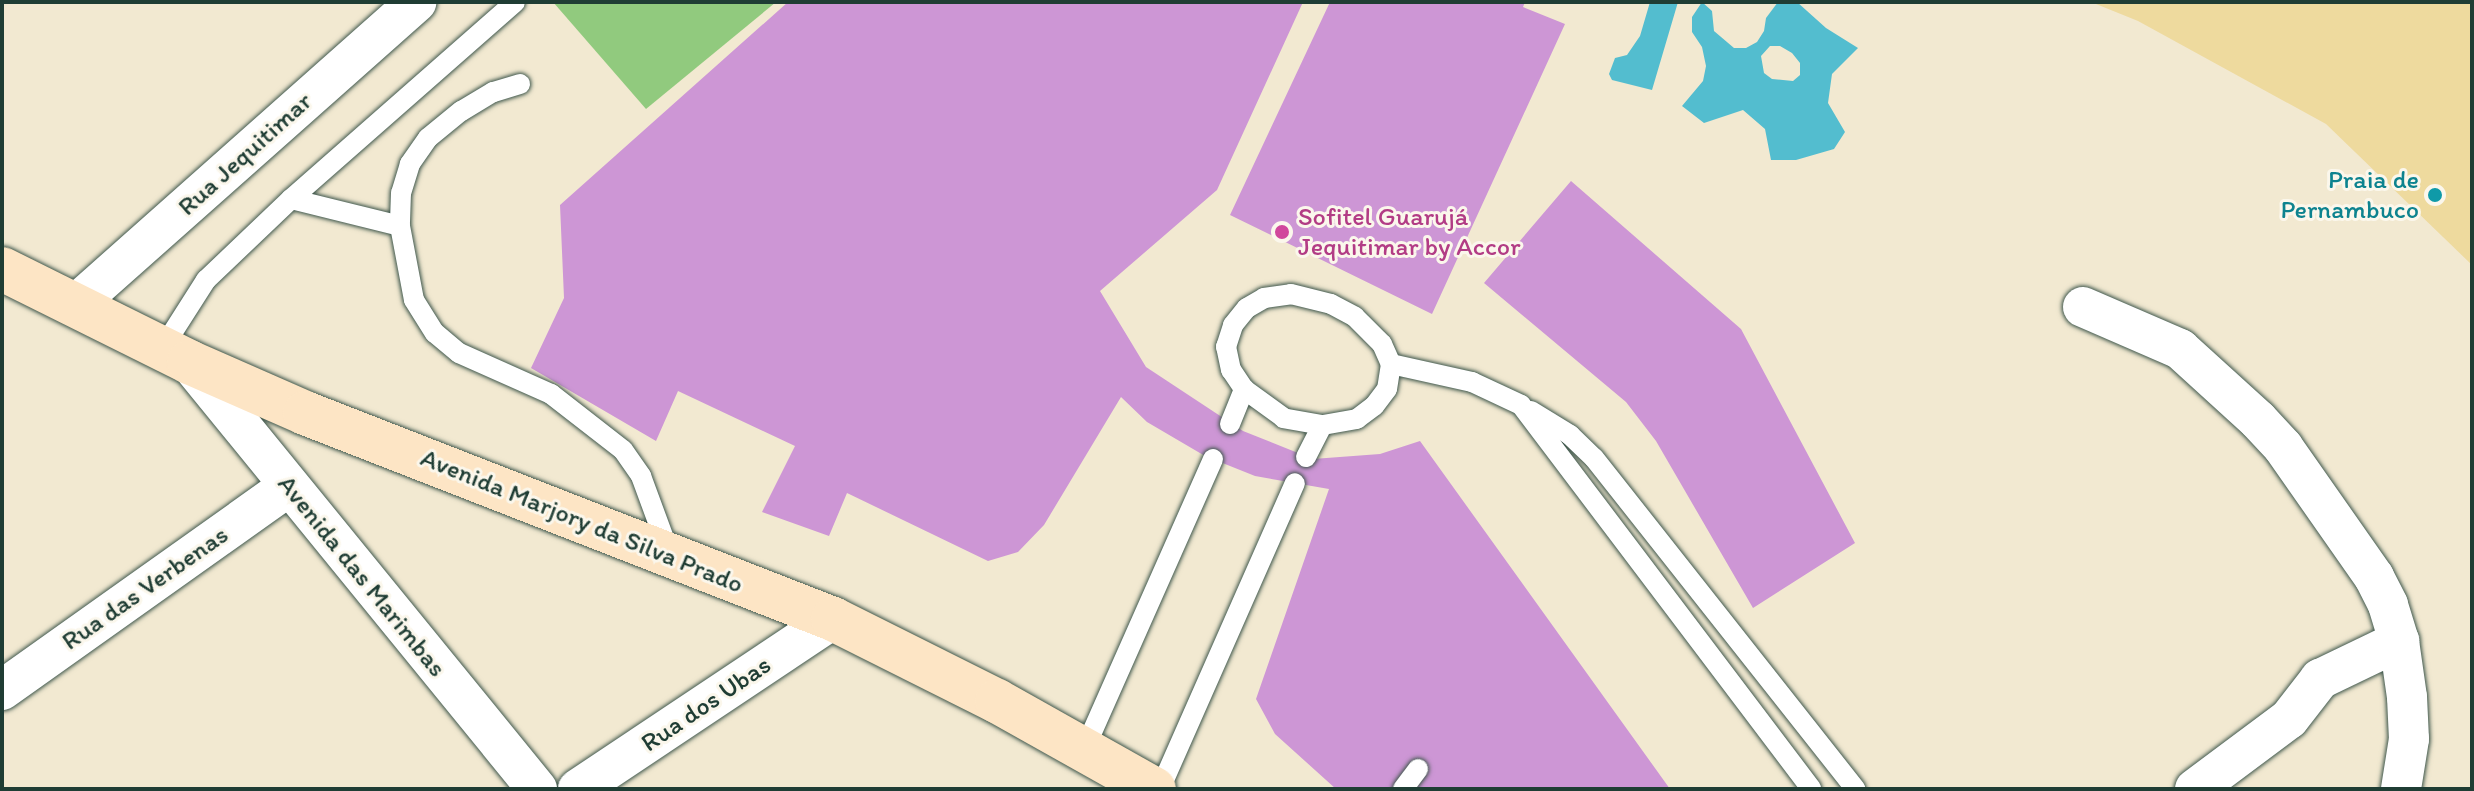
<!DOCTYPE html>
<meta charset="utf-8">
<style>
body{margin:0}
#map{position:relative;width:2474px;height:791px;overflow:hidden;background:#f2e9d1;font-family:Itim,sans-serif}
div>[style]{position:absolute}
.green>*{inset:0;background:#91ca7e}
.sand>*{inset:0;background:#eeda9e}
.water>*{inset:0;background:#53bdcf}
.building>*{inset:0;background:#cd96d5}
.roads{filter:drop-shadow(0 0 2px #3f574c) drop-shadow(0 0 2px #3f574c)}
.service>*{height:20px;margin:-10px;padding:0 10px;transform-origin:10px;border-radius:10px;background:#fff}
.minor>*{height:40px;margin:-20px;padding:0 20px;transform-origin:20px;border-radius:20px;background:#fff}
.secondary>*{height:44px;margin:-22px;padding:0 22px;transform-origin:22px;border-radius:22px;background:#fde5c5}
.dots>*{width:22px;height:22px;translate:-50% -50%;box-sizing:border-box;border:4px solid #fbf7ec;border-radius:50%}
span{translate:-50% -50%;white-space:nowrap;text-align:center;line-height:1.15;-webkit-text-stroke:6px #fbf7ec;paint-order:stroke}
.street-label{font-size:26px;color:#1f3d34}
.culture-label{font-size:26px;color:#0d838f}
.right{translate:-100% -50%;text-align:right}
.hotel-label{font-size:26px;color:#b23c85}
.left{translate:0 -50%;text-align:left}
.frame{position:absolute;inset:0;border:4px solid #1f3d34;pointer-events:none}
</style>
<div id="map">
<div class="green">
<div style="clip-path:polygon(553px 2px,776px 2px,646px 109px)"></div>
</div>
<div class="sand">
<div style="clip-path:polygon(2091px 2px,2472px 2px,2472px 265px,2326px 124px,2138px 21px)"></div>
</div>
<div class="water">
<div style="clip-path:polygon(1650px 2px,1678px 2px,1652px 90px,1612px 80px,1609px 74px,1615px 58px,1627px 55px,1640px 36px)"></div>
<div style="clip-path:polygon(evenodd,1702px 2px,1712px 11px,1714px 31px,1734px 48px,1746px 48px,1757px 42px,1764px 31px,1766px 18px,1778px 2px,1797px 2px,1826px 28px,1858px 48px,1832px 74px,1828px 103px,1845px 132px,1834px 149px,1796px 160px,1771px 160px,1765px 129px,1743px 110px,1704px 123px,1682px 106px,1703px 81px,1706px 66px,1702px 47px,1692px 32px,1692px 17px,1702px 2px,1770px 46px,1780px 46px,1792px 53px,1800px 63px,1800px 75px,1793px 81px,1772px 79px,1764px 73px,1761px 56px,1770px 46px)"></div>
</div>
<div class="building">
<div style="clip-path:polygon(788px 2px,1303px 2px,1217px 190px,1100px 291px,1146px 367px,1243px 431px,1313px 459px,1380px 454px,1420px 441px,1670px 789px,1336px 789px,1275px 734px,1256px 699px,1329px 489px,1255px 476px,1205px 456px,1147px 422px,1121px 397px,1044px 525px,1018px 552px,988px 561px,847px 493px,829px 536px,762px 512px,795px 446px,678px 391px,656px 441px,531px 368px,564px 298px,560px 205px)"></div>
<div style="clip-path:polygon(1330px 2px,1525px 2px,1523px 7px,1565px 24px,1432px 314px,1230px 215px)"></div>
<div style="clip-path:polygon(1571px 181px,1741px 329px,1855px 543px,1753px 608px,1656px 441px,1626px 402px,1484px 283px)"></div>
</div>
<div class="roads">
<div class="service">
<div style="left:520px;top:84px;width:28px;rotate:163deg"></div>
<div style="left:493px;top:92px;width:37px;rotate:149deg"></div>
<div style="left:461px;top:111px;width:43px;rotate:140.7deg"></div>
<div style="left:428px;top:138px;width:32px;rotate:125deg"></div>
<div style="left:410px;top:164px;width:30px;rotate:107deg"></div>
<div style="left:401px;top:193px;width:33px;rotate:92deg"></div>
<div style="left:400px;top:226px;width:75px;rotate:79.3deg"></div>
<div style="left:414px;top:300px;width:39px;rotate:58deg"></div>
<div style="left:435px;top:333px;width:31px;rotate:40deg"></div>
<div style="left:459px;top:353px;width:101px;rotate:24deg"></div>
<div style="left:551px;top:394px;width:91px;rotate:37.9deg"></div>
<div style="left:623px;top:450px;width:32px;rotate:55deg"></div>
<div style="left:641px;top:476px;width:81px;rotate:69.8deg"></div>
<div style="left:291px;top:199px;width:112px;rotate:13.9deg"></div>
<div style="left:1291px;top:294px;width:41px;rotate:14deg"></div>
<div style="left:1331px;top:304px;width:27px;rotate:28deg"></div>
<div style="left:1355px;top:317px;width:38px;rotate:45deg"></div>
<div style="left:1382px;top:344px;width:22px;rotate:66deg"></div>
<div style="left:1391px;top:364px;width:25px;rotate:99deg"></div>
<div style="left:1387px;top:389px;width:21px;rotate:127deg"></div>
<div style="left:1374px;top:406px;width:21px;rotate:143deg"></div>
<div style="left:1357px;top:419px;width:36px;rotate:170deg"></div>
<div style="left:1322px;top:425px;width:39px;rotate:-170deg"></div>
<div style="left:1284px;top:418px;width:49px;rotate:-144.1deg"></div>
<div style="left:1244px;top:389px;width:23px;rotate:-124deg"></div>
<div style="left:1231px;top:370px;width:24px;rotate:-102deg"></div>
<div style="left:1226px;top:347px;width:23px;rotate:-72deg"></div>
<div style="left:1233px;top:325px;width:22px;rotate:-51deg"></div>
<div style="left:1247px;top:308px;width:20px;rotate:-30deg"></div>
<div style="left:1264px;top:298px;width:27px;rotate:-8deg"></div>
<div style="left:162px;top:349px;width:82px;rotate:-57.5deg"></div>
<div style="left:206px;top:280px;width:117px;rotate:-43.6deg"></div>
<div style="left:291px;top:199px;width:298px;rotate:-41.3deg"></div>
<div style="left:1391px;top:364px;width:83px;rotate:12.5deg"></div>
<div style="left:1472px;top:382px;width:54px;rotate:25.1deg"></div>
<div style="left:1521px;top:405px;width:481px;rotate:52.9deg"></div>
<div style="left:1531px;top:411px;width:46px;rotate:31.6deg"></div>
<div style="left:1570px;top:435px;width:33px;rotate:44deg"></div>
<div style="left:1594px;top:458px;width:422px;rotate:51.7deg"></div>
<div style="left:1230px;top:424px;width:38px;rotate:-68deg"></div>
<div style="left:1306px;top:457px;width:36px;rotate:-63deg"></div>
<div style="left:1085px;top:748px;width:316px;rotate:-66.1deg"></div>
<div style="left:1160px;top:789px;width:334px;rotate:-66.2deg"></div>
<div style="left:1403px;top:789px;width:25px;rotate:-53deg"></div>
</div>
<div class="minor">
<div style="left:74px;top:306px;width:458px;rotate:-41.6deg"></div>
<div style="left:2083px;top:307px;width:106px;rotate:23.4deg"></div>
<div style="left:2180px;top:349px;width:105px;rotate:42.3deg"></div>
<div style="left:2258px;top:420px;width:37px;rotate:47deg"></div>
<div style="left:2283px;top:447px;width:159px;rotate:55deg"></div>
<div style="left:2374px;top:577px;width:31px;rotate:63deg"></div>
<div style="left:2388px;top:605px;width:38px;rotate:73deg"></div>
<div style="left:2399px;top:641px;width:57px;rotate:81.9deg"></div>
<div style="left:2407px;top:697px;width:42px;rotate:87.3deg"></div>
<div style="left:2409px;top:739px;width:51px;rotate:99.1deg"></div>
<div style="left:189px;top:362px;width:551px;rotate:50.82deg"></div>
<div style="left:2px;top:690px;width:351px;rotate:-35.4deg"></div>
<div style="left:578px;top:789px;width:306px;rotate:-33.7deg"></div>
<div style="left:2195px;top:789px;width:117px;rotate:-36.7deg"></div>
<div style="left:2289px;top:719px;width:51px;rotate:-52.2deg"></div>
<div style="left:2320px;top:679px;width:88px;rotate:-25.7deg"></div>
</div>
<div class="secondary">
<div style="left:2px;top:269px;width:209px;rotate:26.4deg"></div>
<div style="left:189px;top:362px;width:127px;rotate:23.7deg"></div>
<div style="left:305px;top:413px;width:567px;rotate:21.31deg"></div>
<div style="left:833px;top:619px;width:183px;rotate:26.6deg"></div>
<div style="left:997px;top:701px;width:180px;rotate:29.3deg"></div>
</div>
</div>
<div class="dots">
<div style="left:2435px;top:195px;background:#0f9aa8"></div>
<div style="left:1282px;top:232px;background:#d1479c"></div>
</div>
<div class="street-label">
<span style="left:245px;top:154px;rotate:-42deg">Rua Jequitimar</span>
<span style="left:582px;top:521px;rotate:22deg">Avenida Marjory da Silva Prado</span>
<span style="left:362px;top:576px;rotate:51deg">Avenida das Marimbas</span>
<span style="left:145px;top:588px;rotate:-35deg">Rua das Verbenas</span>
<span style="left:706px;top:704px;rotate:-34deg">Rua dos Ubas</span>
</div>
<div class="culture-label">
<span class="right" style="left:2419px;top:195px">Praia de<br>Pernambuco</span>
</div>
<div class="hotel-label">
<span class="left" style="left:1298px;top:232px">Sofitel Guarujá<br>Jequitimar by Accor</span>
</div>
<div class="frame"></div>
</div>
